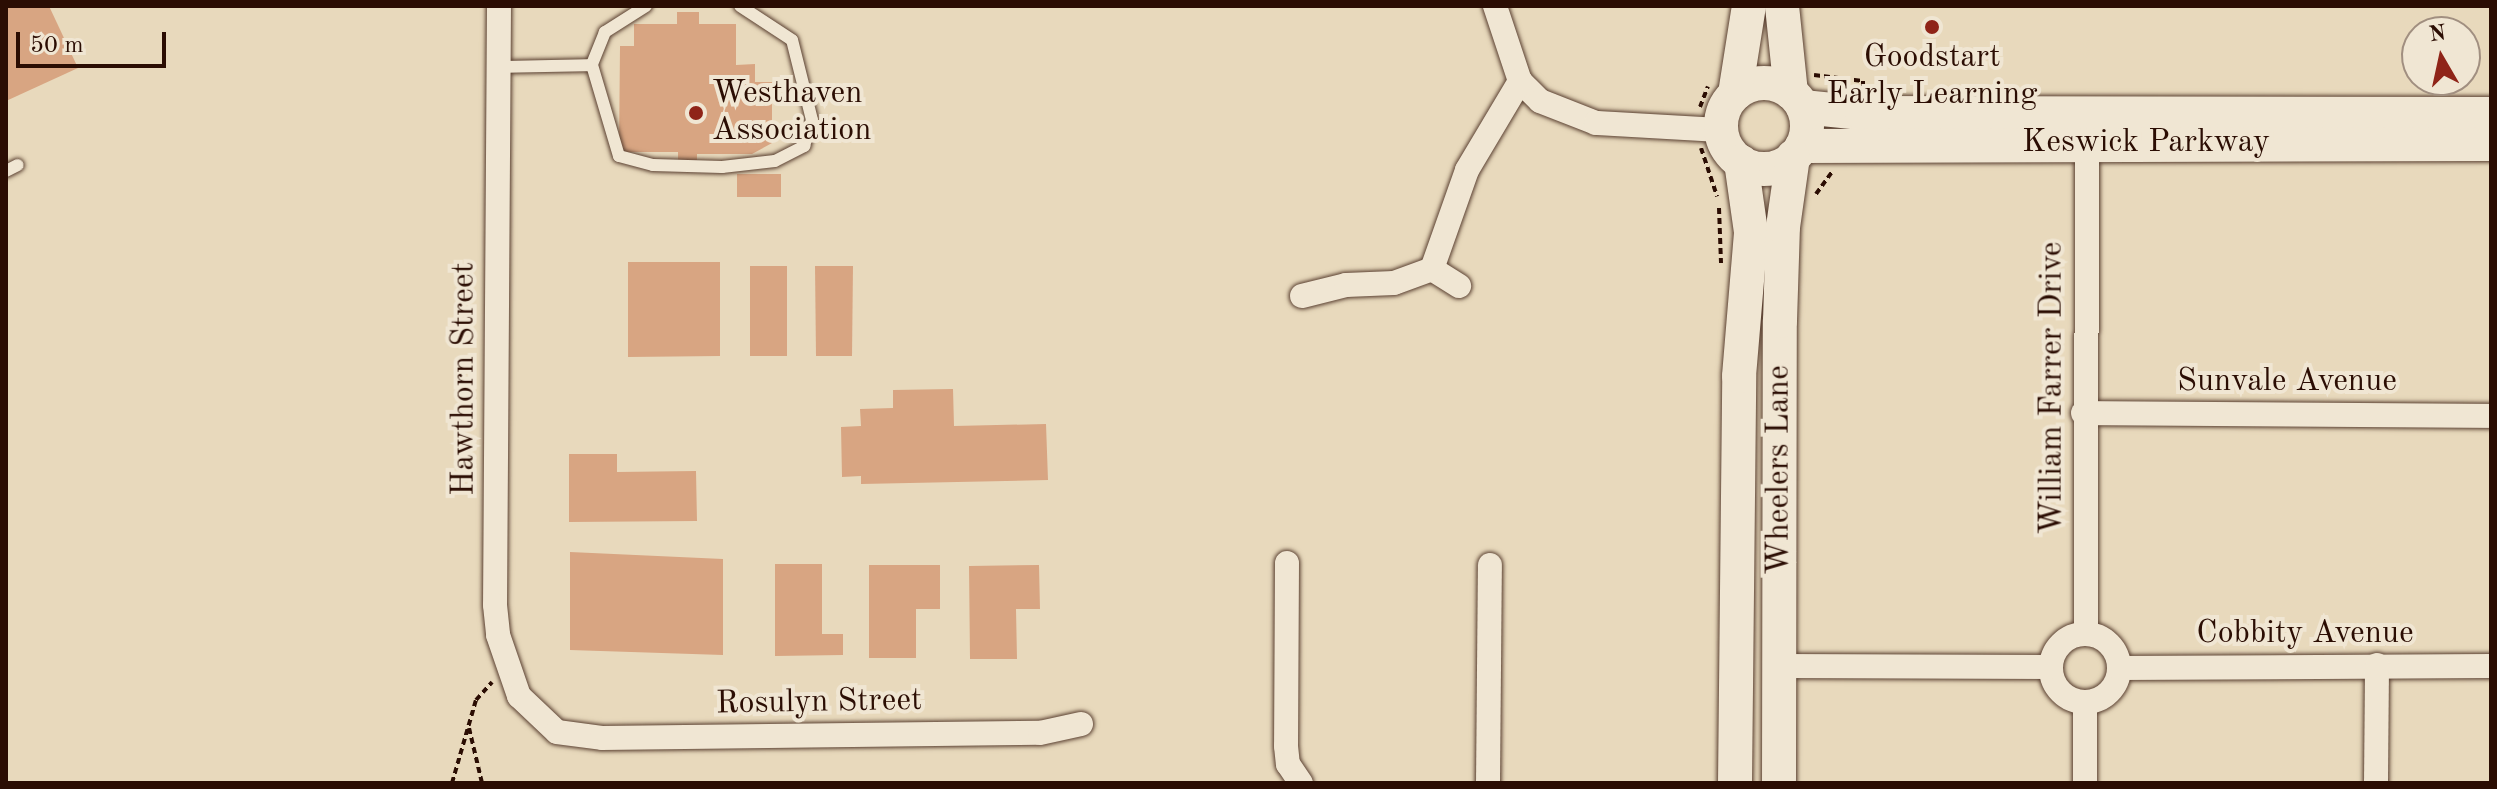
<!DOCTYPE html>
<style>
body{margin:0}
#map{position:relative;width:2497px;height:789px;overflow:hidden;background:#e8d9bc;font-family:"Old Standard TT",serif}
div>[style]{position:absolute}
.building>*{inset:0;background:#d8a582}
.path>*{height:4px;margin-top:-2px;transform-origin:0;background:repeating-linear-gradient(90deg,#2b0d03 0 6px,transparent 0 10px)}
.roads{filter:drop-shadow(0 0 2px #5a4031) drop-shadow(0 0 2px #5a4031)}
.lane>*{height:12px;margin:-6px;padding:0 6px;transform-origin:6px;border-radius:6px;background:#f0e6d3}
.street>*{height:24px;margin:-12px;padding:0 12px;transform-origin:12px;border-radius:12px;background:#f0e6d3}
.street>.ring{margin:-12px;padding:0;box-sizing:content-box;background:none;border:24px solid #f0e6d3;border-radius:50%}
.secondary>*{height:34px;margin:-17px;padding:0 17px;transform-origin:17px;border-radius:17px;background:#f0e6d3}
.secondary>.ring{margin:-17px;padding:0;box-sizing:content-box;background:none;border:34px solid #f0e6d3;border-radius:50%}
.dots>*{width:22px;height:22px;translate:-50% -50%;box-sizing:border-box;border:4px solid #f0e6d3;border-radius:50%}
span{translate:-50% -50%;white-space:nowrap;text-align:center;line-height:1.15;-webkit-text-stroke:8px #f0e6d3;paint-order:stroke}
.poi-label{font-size:32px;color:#2b0d03}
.left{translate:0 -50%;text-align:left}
.street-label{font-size:32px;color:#2b0d03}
.frame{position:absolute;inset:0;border:8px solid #2b0d03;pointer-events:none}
.north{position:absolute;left:2401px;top:16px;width:80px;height:80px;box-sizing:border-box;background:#f0e6d3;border:2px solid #a18f80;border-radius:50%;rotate:351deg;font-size:22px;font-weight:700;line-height:32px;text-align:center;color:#2b0d03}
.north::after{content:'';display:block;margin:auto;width:28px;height:36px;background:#8f2418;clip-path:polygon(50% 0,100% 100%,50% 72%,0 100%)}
.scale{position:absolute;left:16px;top:32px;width:150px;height:36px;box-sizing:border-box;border:4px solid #2b0d03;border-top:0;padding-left:10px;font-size:24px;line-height:28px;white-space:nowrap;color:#2b0d03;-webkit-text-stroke:6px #f0e6d3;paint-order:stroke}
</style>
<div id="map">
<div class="building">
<div style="clip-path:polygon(6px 6px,49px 6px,78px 68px,6px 101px)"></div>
<div style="clip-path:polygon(677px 12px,699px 12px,699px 24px,736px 24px,736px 65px,755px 64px,755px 82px,772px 82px,772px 143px,752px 154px,697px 154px,697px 160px,678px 160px,678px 152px,619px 152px,620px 46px,634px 46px,634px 24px,677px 24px)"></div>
<div style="clip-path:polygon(737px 174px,781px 174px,781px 197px,737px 197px)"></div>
<div style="clip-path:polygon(628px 262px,720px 262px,720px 356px,628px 357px)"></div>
<div style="clip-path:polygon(750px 266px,787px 266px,787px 356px,750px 356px)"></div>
<div style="clip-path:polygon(815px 266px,853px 266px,852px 356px,816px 356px)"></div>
<div style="clip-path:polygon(953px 389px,954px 426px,1046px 424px,1048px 480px,861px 484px,861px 476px,842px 477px,841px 427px,861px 426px,860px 409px,893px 408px,893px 390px)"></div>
<div style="clip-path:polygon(569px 454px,617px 454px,617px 472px,696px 471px,697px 521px,569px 522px)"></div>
<div style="clip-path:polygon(570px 552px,723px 559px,723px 655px,570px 650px)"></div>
<div style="clip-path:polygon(775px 564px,822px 564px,822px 634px,843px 634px,843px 655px,775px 656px)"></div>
<div style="clip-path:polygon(869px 565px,940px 565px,940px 609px,916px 609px,916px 658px,869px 658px)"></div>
<div style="clip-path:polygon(1039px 565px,1040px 609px,1016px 609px,1017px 659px,970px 659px,969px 566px)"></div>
</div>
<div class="path">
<div style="left:1814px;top:75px;width:49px;rotate:7deg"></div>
<div style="left:1863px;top:81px;width:5px;rotate:90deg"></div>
<div style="left:1700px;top:107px;width:22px;rotate:-69deg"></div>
<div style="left:1701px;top:148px;width:51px;rotate:71.6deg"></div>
<div style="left:1816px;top:194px;width:27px;rotate:-54deg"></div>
<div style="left:1719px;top:208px;width:55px;rotate:87.9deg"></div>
<div style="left:469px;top:728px;width:57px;rotate:76.7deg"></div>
<div style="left:452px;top:783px;width:86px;rotate:-73.9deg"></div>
<div style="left:476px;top:700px;width:24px;rotate:-48deg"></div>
</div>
<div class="roads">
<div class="lane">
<div style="left:646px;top:6px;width:49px;rotate:147.6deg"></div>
<div style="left:605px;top:32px;width:35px;rotate:112deg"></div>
<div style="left:592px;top:65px;width:95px;rotate:73.5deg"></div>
<div style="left:619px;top:156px;width:35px;rotate:15deg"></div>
<div style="left:653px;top:165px;width:69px;rotate:1.7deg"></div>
<div style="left:722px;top:167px;width:53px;rotate:-6.5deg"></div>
<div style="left:775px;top:161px;width:33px;rotate:-27deg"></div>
<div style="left:804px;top:146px;width:27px;rotate:-73deg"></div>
<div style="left:812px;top:120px;width:82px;rotate:-104deg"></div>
<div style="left:792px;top:40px;width:62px;rotate:-146.8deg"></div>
<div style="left:499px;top:67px;width:93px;rotate:-1.2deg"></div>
<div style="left:6px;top:171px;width:13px;rotate:-27deg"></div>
</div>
<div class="street">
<div style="left:499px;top:6px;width:599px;rotate:90.38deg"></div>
<div style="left:495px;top:605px;width:30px;rotate:84deg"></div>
<div style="left:498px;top:635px;width:65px;rotate:71deg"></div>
<div style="left:519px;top:696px;width:52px;rotate:43.5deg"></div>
<div style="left:557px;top:732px;width:45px;rotate:7.6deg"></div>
<div style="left:602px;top:738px;width:438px;rotate:-0.7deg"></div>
<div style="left:1040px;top:733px;width:42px;rotate:-12.4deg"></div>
<div style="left:1495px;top:6px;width:79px;rotate:71.6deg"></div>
<div style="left:1520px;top:81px;width:28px;rotate:45deg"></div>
<div style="left:1540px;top:101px;width:60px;rotate:21.4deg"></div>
<div style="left:1596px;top:123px;width:125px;rotate:3.2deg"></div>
<div style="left:1432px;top:269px;width:32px;rotate:32deg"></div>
<div style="left:1302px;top:296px;width:45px;rotate:-14deg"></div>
<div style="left:1346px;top:285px;width:48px;rotate:-2.4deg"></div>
<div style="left:1394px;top:283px;width:40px;rotate:-20.2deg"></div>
<div style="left:1432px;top:269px;width:105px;rotate:-70.5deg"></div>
<div style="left:1467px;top:170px;width:104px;rotate:-59.2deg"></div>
<div style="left:2083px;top:413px;width:408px;rotate:0.4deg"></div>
<div style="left:1287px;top:563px;width:183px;rotate:90.3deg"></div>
<div style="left:1286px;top:746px;width:18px;rotate:84deg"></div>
<div style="left:1288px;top:764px;width:23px;rotate:56deg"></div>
<div style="left:2086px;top:634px;width:491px;rotate:-89.9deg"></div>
<div class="ring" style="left:2051px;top:634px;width:44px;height:44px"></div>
<div style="left:1779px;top:666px;width:272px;rotate:0.2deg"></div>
<div style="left:2119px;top:668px;width:372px;rotate:-0.3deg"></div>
<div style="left:1488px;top:783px;width:218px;rotate:-89.5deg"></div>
<div style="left:2085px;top:783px;width:81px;rotate:-90deg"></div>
<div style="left:2376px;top:783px;width:118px;rotate:-89.5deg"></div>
</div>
<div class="secondary">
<div style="left:1782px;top:6px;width:87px;rotate:84.1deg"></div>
<div class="ring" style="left:1721px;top:83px;width:52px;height:52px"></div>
<div style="left:1735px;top:94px;width:89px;rotate:-81deg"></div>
<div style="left:1803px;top:107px;width:59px;rotate:5.8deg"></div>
<div style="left:1862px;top:113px;width:629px;rotate:0.09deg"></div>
<div style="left:1802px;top:146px;width:689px;rotate:-0.17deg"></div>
<div style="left:1735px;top:783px;width:407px;rotate:-89.4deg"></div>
<div style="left:1739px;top:376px;width:144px;rotate:-85.2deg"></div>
<div style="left:1751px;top:232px;width:71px;rotate:-98.1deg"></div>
<div style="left:1779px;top:783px;width:462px;rotate:-89.9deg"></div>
<div style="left:1780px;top:321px;width:94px;rotate:-88.2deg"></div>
<div style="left:1783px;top:227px;width:71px;rotate:-81.9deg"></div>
</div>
</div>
<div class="dots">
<div style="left:1932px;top:27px;background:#8f2418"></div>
<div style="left:696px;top:113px;background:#8f2418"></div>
</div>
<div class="poi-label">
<span style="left:1932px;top:77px">Goodstart<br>Early Learning</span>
<span class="left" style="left:712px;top:113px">Westhaven<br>Association</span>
</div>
<div class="street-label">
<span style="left:2146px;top:143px">Keswick Parkway</span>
<span style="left:465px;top:379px;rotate:-90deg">Hawthorn Street</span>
<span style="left:2287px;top:382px">Sunvale Avenue</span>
<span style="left:2053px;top:388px;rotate:-90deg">William Farrer Drive</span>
<span style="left:1780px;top:470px;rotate:-90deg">Wheelers Lane</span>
<span style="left:2305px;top:634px">Cobbity Avenue</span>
<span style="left:819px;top:703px;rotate:-1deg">Rosulyn Street</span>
</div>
<div class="frame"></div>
<div class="north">N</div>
<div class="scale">50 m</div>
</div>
